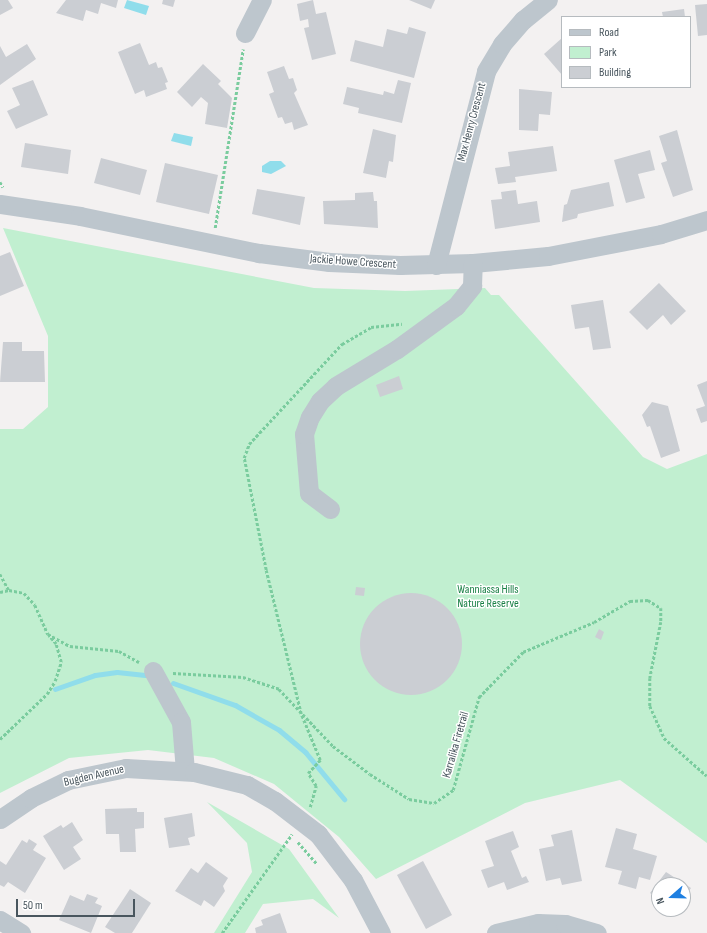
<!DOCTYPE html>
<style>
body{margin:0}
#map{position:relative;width:707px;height:933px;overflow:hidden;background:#f3f1f1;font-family:"Sofia Sans Condensed",sans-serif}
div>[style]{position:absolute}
.green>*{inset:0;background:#c1efd0}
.water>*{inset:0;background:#90ddeb}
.stream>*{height:5px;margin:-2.5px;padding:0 2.5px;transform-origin:2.5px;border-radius:2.5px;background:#90ddeb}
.building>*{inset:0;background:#cbced3}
.round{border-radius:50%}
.path>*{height:2.5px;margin-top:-1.25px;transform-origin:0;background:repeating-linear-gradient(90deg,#7acc9e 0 3px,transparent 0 5px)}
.minor>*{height:19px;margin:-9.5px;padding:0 9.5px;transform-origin:9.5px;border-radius:9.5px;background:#bdc6cd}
span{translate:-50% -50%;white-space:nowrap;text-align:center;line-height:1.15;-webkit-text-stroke:3px #fff;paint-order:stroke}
.street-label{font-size:12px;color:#49565e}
.park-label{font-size:12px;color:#1a8046}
.legend{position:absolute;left:561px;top:16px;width:130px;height:72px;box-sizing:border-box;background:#fff;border:1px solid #b6bbbf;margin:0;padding:5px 7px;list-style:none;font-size:12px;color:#49565e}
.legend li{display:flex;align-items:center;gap:8px;height:20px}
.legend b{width:20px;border:1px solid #b6bbbf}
.north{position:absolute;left:651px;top:877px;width:40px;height:40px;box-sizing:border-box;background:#fff;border:1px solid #b6bbbf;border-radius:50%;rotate:250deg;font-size:11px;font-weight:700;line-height:16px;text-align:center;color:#49565e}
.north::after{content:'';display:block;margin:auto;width:14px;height:18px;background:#1e7fe1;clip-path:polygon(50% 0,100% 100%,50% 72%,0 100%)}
.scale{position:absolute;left:16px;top:899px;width:119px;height:18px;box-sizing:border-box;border:2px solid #49565e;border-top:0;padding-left:5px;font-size:12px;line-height:14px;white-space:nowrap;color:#49565e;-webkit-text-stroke:3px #fff;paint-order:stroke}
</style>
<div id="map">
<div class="green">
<div style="clip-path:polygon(3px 228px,314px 288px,405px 291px,485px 288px,491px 295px,499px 295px,643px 457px,667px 469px,707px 454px,707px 843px,620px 780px,525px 803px,376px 879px,339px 837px,274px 784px,214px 758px,148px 750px,69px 758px,0 793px,0 429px,23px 429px,48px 407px,48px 336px)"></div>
<div style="clip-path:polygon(207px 802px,289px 849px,339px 918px,313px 899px,263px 904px,245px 933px,214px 933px,252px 872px,247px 843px)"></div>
</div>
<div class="water">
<div style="clip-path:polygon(127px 0,149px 6px,146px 15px,124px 8px)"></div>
<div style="clip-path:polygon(174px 133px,193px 137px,191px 146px,171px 141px)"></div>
<div style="clip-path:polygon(270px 161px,281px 161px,286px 166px,271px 174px,262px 172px,262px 166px)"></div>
</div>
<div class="stream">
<div style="left:173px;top:683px;width:66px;rotate:19.5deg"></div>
<div style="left:235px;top:705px;width:51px;rotate:29.6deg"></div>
<div style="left:279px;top:730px;width:35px;rotate:40deg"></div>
<div style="left:306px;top:753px;width:60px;rotate:50.4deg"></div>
<div style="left:55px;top:689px;width:42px;rotate:-19.3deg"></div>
<div style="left:95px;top:675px;width:22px;rotate:-8deg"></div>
<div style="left:117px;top:672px;width:28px;rotate:6deg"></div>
</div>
<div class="building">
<div style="clip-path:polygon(0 0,8px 0,13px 8px,0 15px)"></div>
<div style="clip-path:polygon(66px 0,118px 0,116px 8px,101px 3px,98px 14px,86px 10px,83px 21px,56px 13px)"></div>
<div style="clip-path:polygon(163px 0,175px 0,173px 7px,162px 4px)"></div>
<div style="clip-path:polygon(313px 0,316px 14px,326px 12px,336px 54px,312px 60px,304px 28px,309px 27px,308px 19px,300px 21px,297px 4px)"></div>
<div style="clip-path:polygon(409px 0,435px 0,431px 9px)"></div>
<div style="clip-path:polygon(707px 4px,707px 35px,698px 36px,695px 5px)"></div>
<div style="clip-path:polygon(684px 9px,685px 17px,663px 17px,662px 12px)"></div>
<div style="clip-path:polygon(409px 27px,426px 32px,414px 78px,350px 61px,355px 40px,383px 47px,387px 29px,407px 34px)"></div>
<div style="clip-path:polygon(562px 38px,562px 75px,544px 54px)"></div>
<div style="clip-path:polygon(140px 43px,149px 65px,156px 62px,158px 68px,162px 67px,168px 82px,165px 83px,167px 89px,146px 97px,144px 90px,135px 94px,118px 52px)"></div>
<div style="clip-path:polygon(27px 44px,36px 59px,0 85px,0 46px,6px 57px)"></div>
<div style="clip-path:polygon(203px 64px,221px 81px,218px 84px,232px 98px,227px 128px,205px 124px,208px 103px,201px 97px,192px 107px,177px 92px)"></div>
<div style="clip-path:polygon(284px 66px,289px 79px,293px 78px,297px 90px,294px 93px,308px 125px,294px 130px,292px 122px,285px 124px,282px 117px,278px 118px,269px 94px,274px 92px,267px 72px)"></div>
<div style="clip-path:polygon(33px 80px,48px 115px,16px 129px,7px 111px,20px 105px,12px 88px)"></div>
<div style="clip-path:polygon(398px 80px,411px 83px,402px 123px,358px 113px,359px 108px,343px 104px,347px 87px,383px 95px,384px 91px,394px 94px)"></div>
<div style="clip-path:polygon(519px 89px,552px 92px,550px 115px,539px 114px,538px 131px,519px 130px)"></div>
<div style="clip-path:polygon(373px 129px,396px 135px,393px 162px,389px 161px,386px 178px,363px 173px)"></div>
<div style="clip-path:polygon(677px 130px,693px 190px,673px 197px,661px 163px,667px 161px,659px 136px)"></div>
<div style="clip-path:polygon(25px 143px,71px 150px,68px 174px,21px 167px)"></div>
<div style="clip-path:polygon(553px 146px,557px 171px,515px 177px,516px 182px,498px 184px,495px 168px,510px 166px,508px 152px)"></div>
<div style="clip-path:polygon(650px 150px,655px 170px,638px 174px,645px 198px,626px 203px,614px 160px)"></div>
<div style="clip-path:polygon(101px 158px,147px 170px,140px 195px,94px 183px)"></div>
<div style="clip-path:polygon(165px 163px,218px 175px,209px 214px,156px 202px)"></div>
<div style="clip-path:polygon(609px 182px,614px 206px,578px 214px,577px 218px,562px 222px,564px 205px,567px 204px,571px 190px)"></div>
<div style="clip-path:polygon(257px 189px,305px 197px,300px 225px,252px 214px)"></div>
<div style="clip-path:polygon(516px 190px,518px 204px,537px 201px,540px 222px,495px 229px,491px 200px,502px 199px,501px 192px)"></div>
<div style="clip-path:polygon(373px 192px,374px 201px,377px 201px,378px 228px,324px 224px,323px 201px,355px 200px,355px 193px)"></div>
<div style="clip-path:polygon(10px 252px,24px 286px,0 296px,0 256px)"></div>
<div style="clip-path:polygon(659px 283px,686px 311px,671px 325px,663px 315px,647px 330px,629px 312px)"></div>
<div style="clip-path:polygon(603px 300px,611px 348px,593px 350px,589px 327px,575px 329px,571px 305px)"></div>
<div style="clip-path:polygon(3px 342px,22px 342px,22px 351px,44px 351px,45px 382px,0 382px)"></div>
<div style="clip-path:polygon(399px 376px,403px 389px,380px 397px,376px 385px)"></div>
<div style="clip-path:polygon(707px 381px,707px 421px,701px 423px,696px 409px,705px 406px,697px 385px)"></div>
<div style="clip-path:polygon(652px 402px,668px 406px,680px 451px,661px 458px,650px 426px,647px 427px,642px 415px)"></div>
<div style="clip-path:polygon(356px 587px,365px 588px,364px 596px,355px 595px)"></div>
<div class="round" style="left:360px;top:593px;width:102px;height:102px"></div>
<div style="clip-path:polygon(599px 629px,604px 632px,601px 640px,595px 637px)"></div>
<div style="clip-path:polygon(137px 808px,137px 812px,144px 812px,144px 828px,135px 829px,136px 852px,120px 852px,119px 834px,106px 834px,105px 809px)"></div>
<div style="clip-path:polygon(192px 813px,195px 836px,188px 838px,190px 845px,169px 848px,164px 818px)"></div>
<div style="clip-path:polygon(72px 822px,83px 840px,73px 847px,81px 859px,64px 870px,43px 836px,61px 825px,63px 828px)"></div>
<div style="clip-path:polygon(616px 828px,637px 834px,633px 849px,657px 856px,650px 880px,639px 877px,636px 889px,618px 884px,622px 871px,605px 867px)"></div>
<div style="clip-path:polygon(572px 830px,582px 881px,562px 885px,560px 878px,546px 881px,539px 849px,554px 846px,551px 835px)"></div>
<div style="clip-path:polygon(513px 831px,519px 847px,511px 851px,522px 878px,526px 876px,529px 882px,507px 890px,504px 882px,488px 888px,481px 870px,494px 866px,485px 841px)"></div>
<div style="clip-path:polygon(29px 839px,37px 844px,33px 850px,46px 858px,25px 893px,8px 882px,4px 887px,0 885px,0 861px,6px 865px,22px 840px,27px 843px)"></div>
<div style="clip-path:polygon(423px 861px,452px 915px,426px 929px,397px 875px)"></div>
<div style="clip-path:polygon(206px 862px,228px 878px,223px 886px,225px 891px,214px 907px,204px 900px,201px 906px,175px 891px,191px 868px,198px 873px)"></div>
<div style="clip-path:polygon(666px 872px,691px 888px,683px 900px,683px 885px,659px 885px,659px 899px,650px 893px)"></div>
<div style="clip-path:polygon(130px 889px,151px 903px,132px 933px,115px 933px,105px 927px)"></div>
<div style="clip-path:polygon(87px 894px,98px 898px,95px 903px,102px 906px,91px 933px,59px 920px,70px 895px,84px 901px)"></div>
<div style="clip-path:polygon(280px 913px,287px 933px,256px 933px,255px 928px,263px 925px,261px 920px)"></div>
</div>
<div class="path">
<div style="left:0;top:182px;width:6px;rotate:59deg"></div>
<div style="left:215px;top:228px;width:181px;rotate:-81.1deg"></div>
<div style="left:0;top:574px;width:18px;rotate:61deg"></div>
<div style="left:0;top:592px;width:9px;rotate:-13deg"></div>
<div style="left:9px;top:590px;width:15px;rotate:11deg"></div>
<div style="left:24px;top:593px;width:16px;rotate:47deg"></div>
<div style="left:35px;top:605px;width:32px;rotate:66deg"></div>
<div style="left:48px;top:634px;width:25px;rotate:29deg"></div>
<div style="left:70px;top:646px;width:49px;rotate:5.8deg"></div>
<div style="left:119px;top:651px;width:23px;rotate:29deg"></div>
<div style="left:173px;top:673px;width:70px;rotate:3.3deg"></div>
<div style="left:243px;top:677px;width:38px;rotate:18deg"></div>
<div style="left:279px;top:689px;width:79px;rotate:46.5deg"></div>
<div style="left:333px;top:746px;width:46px;rotate:37.1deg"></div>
<div style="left:370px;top:774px;width:46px;rotate:32.7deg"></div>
<div style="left:409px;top:799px;width:25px;rotate:9deg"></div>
<div style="left:434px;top:803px;width:23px;rotate:-34deg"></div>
<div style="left:453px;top:790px;width:97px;rotate:-74.4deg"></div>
<div style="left:479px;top:697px;width:63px;rotate:-45.6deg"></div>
<div style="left:523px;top:652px;width:77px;rotate:-22.9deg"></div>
<div style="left:594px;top:622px;width:42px;rotate:-30.3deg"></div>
<div style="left:630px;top:601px;width:18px;rotate:-3deg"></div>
<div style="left:648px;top:600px;width:15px;rotate:32deg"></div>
<div style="left:661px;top:608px;width:14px;rotate:90deg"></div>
<div style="left:661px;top:622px;width:57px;rotate:101.1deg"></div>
<div style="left:650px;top:678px;width:28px;rotate:90deg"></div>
<div style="left:650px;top:706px;width:35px;rotate:66deg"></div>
<div style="left:664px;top:738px;width:57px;rotate:41.5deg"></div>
<div style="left:0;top:739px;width:65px;rotate:-43.8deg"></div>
<div style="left:47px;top:694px;width:15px;rotate:-58deg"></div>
<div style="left:55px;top:681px;width:20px;rotate:-72deg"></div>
<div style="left:61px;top:662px;width:19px;rotate:-106deg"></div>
<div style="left:56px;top:644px;width:11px;rotate:-131deg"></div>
<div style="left:310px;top:807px;width:22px;rotate:-74deg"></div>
<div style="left:316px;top:786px;width:15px;rotate:-122deg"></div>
<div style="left:308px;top:773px;width:18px;rotate:-47deg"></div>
<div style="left:320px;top:760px;width:50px;rotate:-112.4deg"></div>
<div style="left:301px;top:714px;width:148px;rotate:-103.7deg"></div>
<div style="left:266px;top:570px;width:114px;rotate:-101.1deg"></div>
<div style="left:244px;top:458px;width:15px;rotate:-70deg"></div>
<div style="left:249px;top:444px;width:137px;rotate:-47.1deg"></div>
<div style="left:342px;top:344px;width:34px;rotate:-30deg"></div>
<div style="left:371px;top:327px;width:31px;rotate:-6deg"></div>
<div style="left:298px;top:842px;width:29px;rotate:49deg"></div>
<div style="left:222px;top:933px;width:121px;rotate:-54.7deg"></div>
</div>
<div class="minor">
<div style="left:245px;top:33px;width:37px;rotate:-63deg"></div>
<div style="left:0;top:204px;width:81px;rotate:8.5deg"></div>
<div style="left:80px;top:216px;width:183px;rotate:11.7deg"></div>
<div style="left:259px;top:253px;width:71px;rotate:7.3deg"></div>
<div style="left:329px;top:262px;width:71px;rotate:2.4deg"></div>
<div style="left:400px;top:265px;width:73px;rotate:-1.6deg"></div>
<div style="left:473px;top:263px;width:75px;rotate:-5.3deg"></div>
<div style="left:548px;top:256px;width:115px;rotate:-11deg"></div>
<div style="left:661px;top:234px;width:48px;rotate:-16.9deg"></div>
<div style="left:436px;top:265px;width:200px;rotate:-75.5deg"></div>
<div style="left:486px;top:71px;width:31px;rotate:-59deg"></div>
<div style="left:502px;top:44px;width:32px;rotate:-49deg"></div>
<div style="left:523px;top:20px;width:32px;rotate:-39deg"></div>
<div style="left:330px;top:509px;width:26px;rotate:-143deg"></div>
<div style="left:309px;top:493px;width:59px;rotate:-94.8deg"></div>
<div style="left:304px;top:434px;width:18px;rotate:-71deg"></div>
<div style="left:310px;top:417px;width:19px;rotate:-58deg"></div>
<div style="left:320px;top:401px;width:22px;rotate:-43deg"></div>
<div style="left:336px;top:386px;width:71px;rotate:-31.2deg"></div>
<div style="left:397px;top:349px;width:73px;rotate:-36.1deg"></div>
<div style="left:456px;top:306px;width:26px;rotate:-51deg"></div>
<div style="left:472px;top:286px;width:23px;rotate:-88deg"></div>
<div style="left:153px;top:671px;width:58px;rotate:61.2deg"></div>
<div style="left:181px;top:722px;width:49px;rotate:85.3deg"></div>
<div style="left:0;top:819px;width:37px;rotate:-34deg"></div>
<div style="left:31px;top:798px;width:41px;rotate:-25.9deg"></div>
<div style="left:68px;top:780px;width:59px;rotate:-11.7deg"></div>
<div style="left:126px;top:768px;width:68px;rotate:3.4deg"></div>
<div style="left:194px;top:772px;width:55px;rotate:13.8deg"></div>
<div style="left:247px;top:785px;width:32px;rotate:30deg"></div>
<div style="left:275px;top:801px;width:54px;rotate:37.5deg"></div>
<div style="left:318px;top:834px;width:58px;rotate:52.7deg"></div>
<div style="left:353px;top:880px;width:60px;rotate:62.2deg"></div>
<div style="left:0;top:920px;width:25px;rotate:32deg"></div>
<div style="left:496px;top:933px;width:43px;rotate:-13.4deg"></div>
<div style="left:538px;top:923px;width:27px;rotate:2deg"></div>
<div style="left:565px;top:924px;width:33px;rotate:16deg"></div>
</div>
<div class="street-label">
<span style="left:472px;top:122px;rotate:-75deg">Max Henry Crescent</span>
<span style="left:353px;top:262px;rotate:4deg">Jackie Howe Crescent</span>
<span style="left:456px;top:745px;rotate:-74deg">Karralika Firetrail</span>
<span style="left:94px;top:776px;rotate:-13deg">Bugden Avenue</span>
</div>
<div class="park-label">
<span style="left:488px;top:597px">Wanniassa Hills<br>Nature Reserve</span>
</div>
<ul class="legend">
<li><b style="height:5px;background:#bdc6cd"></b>Road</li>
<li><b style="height:11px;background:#c1efd0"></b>Park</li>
<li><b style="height:11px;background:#cbced3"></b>Building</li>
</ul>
<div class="north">N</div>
<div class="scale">50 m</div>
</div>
